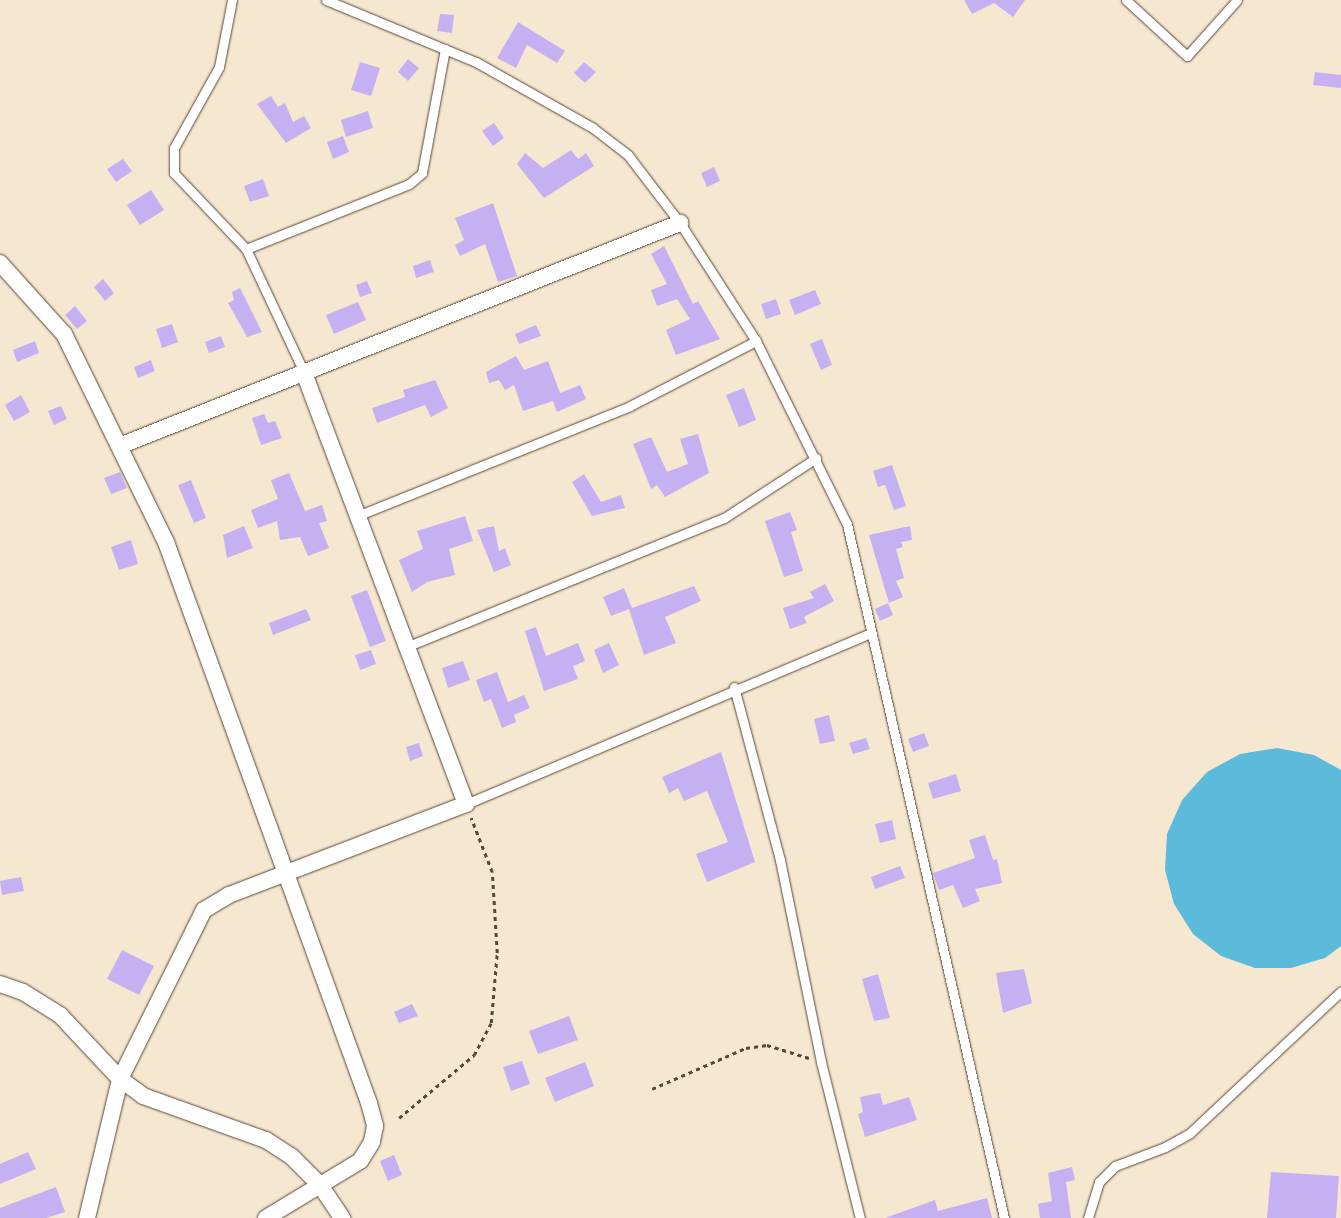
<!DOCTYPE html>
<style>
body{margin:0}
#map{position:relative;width:1341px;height:1218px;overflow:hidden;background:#f6e7d0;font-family:"Playpen Sans",sans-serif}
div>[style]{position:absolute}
.water>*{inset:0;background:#5cbbda}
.building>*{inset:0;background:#c5b1f2}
.path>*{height:2.5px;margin-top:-1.25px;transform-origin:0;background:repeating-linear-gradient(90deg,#574639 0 4px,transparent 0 8px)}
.roads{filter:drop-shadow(0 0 1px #574639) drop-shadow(0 0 1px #574639)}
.lane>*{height:9px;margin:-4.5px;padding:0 4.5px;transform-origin:4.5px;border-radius:4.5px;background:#fff}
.street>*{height:16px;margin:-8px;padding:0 8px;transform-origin:8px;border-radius:8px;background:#fff}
span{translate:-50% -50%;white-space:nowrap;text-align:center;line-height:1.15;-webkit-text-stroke:5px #fbf7ec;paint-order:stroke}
</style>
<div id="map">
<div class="water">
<div style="clip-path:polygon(1277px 748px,1314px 755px,1341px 770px,1341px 946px,1325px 958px,1291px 968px,1255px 968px,1221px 956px,1193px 934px,1174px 904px,1165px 870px,1167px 834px,1182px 800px,1207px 772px,1240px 754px)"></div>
</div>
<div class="building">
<div style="clip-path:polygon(964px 0,1025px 0,1013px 17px,994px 3px,972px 14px)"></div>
<div style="clip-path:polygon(440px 14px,454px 15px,452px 33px,437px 31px)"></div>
<div style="clip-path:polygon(518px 22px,565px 51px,557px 63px,527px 45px,516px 68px,497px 58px)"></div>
<div style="clip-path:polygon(408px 59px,419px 68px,408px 81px,398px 72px)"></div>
<div style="clip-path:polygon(360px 62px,380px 68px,371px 96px,351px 90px)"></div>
<div style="clip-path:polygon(584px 62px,596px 72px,585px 83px,574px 73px)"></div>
<div style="clip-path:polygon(1315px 72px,1341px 75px,1341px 88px,1313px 85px)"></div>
<div style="clip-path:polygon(271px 96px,278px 107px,285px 103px,293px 122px,304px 116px,311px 128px,286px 143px,257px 104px)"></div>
<div style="clip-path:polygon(368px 111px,373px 128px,346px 137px,341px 120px)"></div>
<div style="clip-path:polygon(494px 123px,504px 138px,493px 146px,482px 131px)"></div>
<div style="clip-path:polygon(343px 136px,349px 152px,333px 159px,327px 142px)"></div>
<div style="clip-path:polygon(571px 150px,578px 159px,586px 153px,594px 166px,544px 198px,517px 164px,525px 153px,543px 168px)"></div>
<div style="clip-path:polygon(123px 159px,132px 171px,116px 182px,107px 169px)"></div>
<div style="clip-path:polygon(714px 167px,720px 181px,707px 187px,701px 173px)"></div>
<div style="clip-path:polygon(263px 179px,269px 196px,250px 202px,244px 186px)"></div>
<div style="clip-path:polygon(151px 190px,164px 210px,140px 225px,127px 205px)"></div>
<div style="clip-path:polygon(493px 203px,517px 276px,498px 282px,485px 244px,460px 256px,455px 245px,464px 240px,455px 218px)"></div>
<div style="clip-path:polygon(664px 246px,693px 304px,698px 301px,720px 339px,676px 355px,666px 330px,690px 319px,677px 299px,657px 306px,651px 290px,667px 284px,651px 254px)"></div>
<div style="clip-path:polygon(430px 260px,434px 272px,416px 278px,413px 266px)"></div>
<div style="clip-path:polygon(103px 279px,114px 293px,105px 301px,94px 287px)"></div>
<div style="clip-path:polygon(367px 281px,372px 293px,360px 297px,356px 285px)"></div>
<div style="clip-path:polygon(240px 288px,262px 332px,247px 337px,228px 303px,234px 300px,232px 292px)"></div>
<div style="clip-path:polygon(815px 290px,821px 304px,795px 315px,789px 300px)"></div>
<div style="clip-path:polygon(776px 299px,781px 314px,766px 319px,761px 304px)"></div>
<div style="clip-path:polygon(358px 302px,366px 320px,334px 334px,326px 315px)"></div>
<div style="clip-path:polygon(75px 306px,87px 321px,77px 329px,65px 315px)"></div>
<div style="clip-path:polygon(172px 324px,178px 342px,162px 348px,156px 329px)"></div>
<div style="clip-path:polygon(536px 325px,541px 336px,519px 344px,515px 334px)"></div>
<div style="clip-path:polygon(221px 336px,225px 347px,209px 353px,205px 342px)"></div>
<div style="clip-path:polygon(822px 339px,832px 365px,821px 370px,810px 344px)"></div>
<div style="clip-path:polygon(35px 341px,39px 353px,17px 362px,13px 350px)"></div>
<div style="clip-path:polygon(516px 356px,524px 370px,548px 361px,560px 393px,580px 385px,586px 399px,557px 412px,553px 401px,523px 411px,514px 385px,505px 390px,499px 380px,489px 383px,486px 372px)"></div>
<div style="clip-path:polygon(151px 360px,155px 371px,138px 378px,134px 367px)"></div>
<div style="clip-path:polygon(435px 380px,448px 408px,431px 417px,425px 405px,377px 423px,372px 408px,405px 397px,403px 390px)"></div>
<div style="clip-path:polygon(744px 388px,756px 420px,739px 427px,726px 395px)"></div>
<div style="clip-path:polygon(21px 395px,30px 412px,14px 421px,5px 405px)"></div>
<div style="clip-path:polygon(61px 406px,67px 419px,54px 425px,48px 411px)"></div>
<div style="clip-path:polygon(264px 414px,268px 423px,275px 421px,282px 438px,261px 445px,252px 418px)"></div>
<div style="clip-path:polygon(698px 434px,709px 473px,665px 497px,657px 485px,651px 489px,633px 444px,651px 437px,667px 472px,688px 464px,680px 439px)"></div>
<div style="clip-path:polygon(892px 465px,906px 506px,894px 510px,885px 485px,878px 487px,873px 471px)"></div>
<div style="clip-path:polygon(120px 472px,127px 488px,111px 494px,104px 478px)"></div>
<div style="clip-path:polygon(289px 473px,305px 511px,322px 505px,327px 521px,319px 523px,329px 548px,308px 556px,300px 537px,280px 540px,277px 521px,258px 528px,251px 510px,278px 499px,271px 480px)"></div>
<div style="clip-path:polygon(584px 474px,601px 502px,621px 495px,625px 508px,592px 516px,572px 482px)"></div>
<div style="clip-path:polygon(191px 480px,206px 518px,194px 523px,178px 485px)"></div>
<div style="clip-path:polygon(790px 512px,797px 530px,791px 532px,803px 571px,784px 577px,765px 521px)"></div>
<div style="clip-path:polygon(465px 516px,473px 541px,449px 549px,455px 575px,427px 582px,412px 592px,399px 560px,423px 549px,417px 531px)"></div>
<div style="clip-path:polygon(244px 526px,253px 548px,227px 558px,223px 535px)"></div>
<div style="clip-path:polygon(494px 526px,499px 551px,505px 548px,511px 565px,494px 572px,477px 530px)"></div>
<div style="clip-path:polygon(910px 526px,912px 540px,901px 542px,903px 547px,896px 549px,904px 578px,896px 581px,903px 597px,889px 603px,869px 535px)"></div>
<div style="clip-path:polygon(131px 540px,138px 564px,119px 570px,111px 547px)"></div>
<div style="clip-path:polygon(825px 584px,834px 601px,804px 617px,807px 623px,790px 629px,783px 608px,814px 598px,810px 592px)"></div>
<div style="clip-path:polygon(694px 586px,701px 601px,665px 617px,676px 643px,644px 655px,629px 609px,611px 616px,603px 597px,624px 588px,632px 608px)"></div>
<div style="clip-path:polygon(367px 590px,386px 641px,370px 647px,351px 596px)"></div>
<div style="clip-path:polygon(888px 603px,893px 615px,880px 621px,875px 609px)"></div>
<div style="clip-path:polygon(306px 609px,311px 620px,273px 635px,269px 623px)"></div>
<div style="clip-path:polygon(536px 627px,546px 656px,578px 643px,585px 661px,573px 666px,578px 679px,544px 691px,525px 631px)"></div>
<div style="clip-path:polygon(609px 643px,619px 665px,603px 673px,594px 650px)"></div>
<div style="clip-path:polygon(371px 650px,376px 664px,360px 670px,355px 655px)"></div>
<div style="clip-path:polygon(463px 661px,470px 680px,448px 688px,442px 668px)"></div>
<div style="clip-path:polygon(497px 672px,508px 702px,524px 695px,530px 708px,514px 715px,516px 722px,502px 728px,491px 699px,484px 702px,476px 680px)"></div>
<div style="clip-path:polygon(829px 715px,835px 741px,820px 744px,814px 719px)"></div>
<div style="clip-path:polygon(924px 733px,929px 746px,913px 752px,908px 739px)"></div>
<div style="clip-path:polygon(866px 738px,870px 749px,853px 754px,849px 743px)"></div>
<div style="clip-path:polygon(419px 743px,423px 756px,410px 761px,406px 747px)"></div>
<div style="clip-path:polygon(721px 752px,755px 862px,707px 882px,696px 854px,728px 842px,707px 791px,684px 801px,678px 788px,669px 793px,662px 777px)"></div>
<div style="clip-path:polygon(956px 774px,961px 791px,933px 799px,928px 783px)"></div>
<div style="clip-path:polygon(892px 820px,896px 839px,880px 843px,875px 824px)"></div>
<div style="clip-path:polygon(985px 835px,993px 860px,997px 859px,1002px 883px,975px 889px,980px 901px,963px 908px,953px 885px,939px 890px,933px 873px,975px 858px,969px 840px)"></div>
<div style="clip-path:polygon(900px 866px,905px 878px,875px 889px,871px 877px)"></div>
<div style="clip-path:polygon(21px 877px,24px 891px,2px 895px,0 881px)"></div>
<div style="clip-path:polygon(122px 950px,154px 966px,139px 995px,107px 979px)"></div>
<div style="clip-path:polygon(1024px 969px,1032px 1003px,1003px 1013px,996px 973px)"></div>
<div style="clip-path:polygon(878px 974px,890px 1018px,874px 1021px,862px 979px)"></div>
<div style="clip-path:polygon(412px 1004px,418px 1016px,399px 1023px,394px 1012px)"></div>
<div style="clip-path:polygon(569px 1016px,578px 1040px,538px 1054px,529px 1031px)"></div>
<div style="clip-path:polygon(522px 1061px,530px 1084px,511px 1091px,503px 1067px)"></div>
<div style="clip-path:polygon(585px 1062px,594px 1086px,555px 1102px,545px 1078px)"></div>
<div style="clip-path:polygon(880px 1093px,883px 1105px,909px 1097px,917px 1120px,865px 1137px,858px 1114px,863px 1112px,860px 1097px)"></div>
<div style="clip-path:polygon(28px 1152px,36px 1169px,0 1184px,0 1164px)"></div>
<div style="clip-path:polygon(394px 1155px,402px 1175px,388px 1181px,380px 1161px)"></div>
<div style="clip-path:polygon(1072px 1167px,1075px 1180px,1066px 1182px,1071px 1218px,1040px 1218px,1038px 1204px,1052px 1201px,1048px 1173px)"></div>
<div style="clip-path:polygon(1271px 1172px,1339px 1176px,1336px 1218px,1267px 1218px)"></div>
<div style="clip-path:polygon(56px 1187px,65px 1212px,46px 1218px,0 1218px,0 1208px)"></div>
<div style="clip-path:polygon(987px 1198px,992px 1218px,885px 1218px,935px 1200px,938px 1211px)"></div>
</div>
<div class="path">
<div style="left:652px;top:1089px;width:103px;rotate:-23.6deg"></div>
<div style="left:746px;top:1048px;width:21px;rotate:-8deg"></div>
<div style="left:767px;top:1045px;width:44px;rotate:17.2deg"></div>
<div style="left:399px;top:1118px;width:98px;rotate:-40deg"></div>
<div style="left:474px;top:1055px;width:36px;rotate:-62deg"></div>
<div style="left:491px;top:1023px;width:70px;rotate:-85.1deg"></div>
<div style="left:497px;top:953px;width:81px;rotate:-93.5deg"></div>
<div style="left:492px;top:872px;width:58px;rotate:-111.3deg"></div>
</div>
<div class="roads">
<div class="lane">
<div style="left:232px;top:0;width:68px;rotate:101deg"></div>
<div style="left:219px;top:67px;width:93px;rotate:119.1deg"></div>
<div style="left:174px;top:148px;width:25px;rotate:90deg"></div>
<div style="left:174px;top:173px;width:105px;rotate:46.5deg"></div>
<div style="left:246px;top:249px;width:136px;rotate:64.8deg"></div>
<div style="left:326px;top:0;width:162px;rotate:22.5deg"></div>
<div style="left:476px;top:62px;width:134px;rotate:29.4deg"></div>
<div style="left:593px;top:128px;width:44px;rotate:37.6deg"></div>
<div style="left:628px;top:155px;width:86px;rotate:52.6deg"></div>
<div style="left:680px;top:223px;width:140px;rotate:57.2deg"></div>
<div style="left:756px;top:341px;width:204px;rotate:63.6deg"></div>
<div style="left:847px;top:524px;width:712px;rotate:77.25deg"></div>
<div style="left:1126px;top:0;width:83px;rotate:42.6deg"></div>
<div style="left:1187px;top:56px;width:75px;rotate:-48.2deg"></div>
<div style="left:246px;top:249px;width:175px;rotate:-21.7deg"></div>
<div style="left:409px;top:184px;width:17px;rotate:-40deg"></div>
<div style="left:422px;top:173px;width:126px;rotate:-79.5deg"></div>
<div style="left:357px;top:516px;width:294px;rotate:-21.9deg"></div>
<div style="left:630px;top:406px;width:142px;rotate:-27.3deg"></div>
<div style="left:406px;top:647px;width:343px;rotate:-22.1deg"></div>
<div style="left:724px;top:518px;width:110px;rotate:-33.1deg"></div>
<div style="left:734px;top:687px;width:179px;rotate:75.1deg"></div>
<div style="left:780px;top:860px;width:206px;rotate:78.5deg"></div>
<div style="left:821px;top:1062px;width:161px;rotate:76deg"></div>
<div style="left:466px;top:804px;width:439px;rotate:-22.9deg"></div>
<div style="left:1088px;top:1218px;width:38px;rotate:-73deg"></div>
<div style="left:1099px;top:1182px;width:23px;rotate:-45deg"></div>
<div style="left:1115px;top:1166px;width:53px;rotate:-20.8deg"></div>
<div style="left:1165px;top:1147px;width:29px;rotate:-29deg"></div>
<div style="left:1190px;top:1133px;width:207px;rotate:-43.2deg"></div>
</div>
<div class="street">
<div style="left:0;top:263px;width:96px;rotate:48deg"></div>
<div style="left:64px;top:334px;width:232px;rotate:63.9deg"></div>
<div style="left:166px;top:542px;width:597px;rotate:70.11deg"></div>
<div style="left:369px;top:1103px;width:24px;rotate:75deg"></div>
<div style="left:375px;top:1126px;width:16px;rotate:101deg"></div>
<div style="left:372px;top:1142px;width:22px;rotate:122deg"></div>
<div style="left:360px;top:1161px;width:110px;rotate:148.8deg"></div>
<div style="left:122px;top:445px;width:601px;rotate:-21.7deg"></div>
<div style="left:0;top:984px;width:24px;rotate:19deg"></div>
<div style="left:23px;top:992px;width:44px;rotate:31.9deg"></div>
<div style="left:60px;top:1015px;width:88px;rotate:46.8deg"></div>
<div style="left:120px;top:1079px;width:29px;rotate:36deg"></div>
<div style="left:143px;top:1096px;width:131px;rotate:19.7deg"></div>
<div style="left:266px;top:1140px;width:30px;rotate:33deg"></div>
<div style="left:291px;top:1156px;width:41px;rotate:45deg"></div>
<div style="left:320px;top:1185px;width:40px;rotate:56deg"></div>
<div style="left:87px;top:1218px;width:143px;rotate:-76.6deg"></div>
<div style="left:120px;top:1079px;width:189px;rotate:-63.6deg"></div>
<div style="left:204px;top:910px;width:29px;rotate:-31deg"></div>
<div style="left:229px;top:895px;width:254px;rotate:-21deg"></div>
<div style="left:466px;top:804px;width:461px;rotate:-110.6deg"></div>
</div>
</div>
</div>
